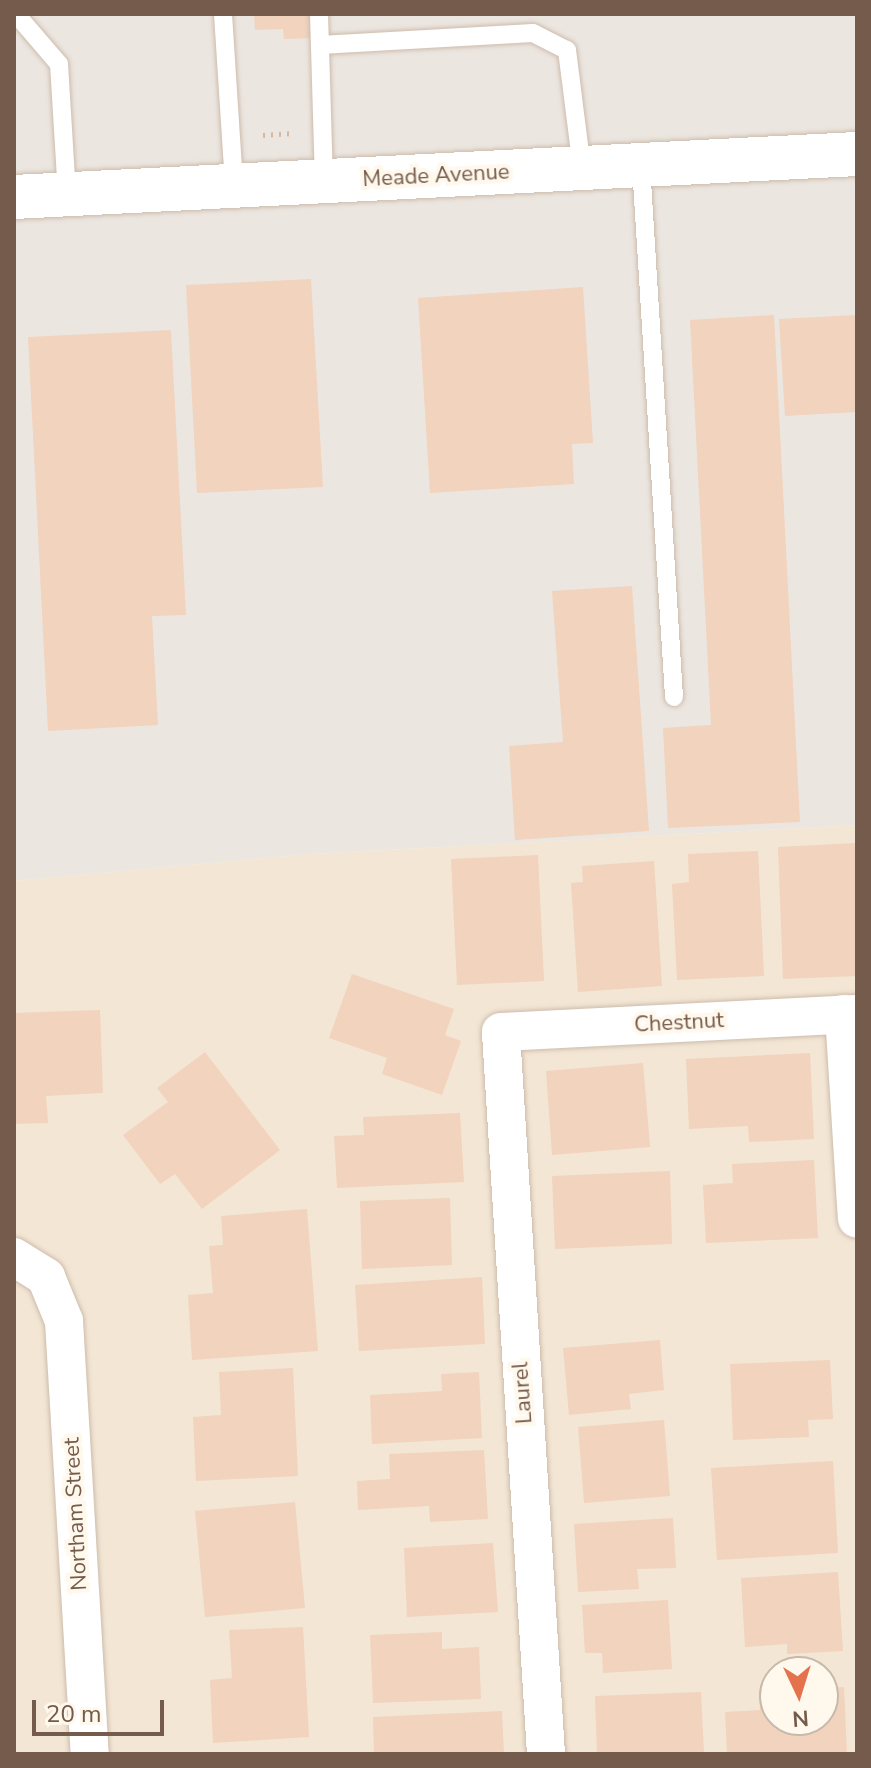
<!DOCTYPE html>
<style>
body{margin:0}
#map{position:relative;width:871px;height:1768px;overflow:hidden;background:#fcf4e6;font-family:"Nunito Sans",sans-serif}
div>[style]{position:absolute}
.residential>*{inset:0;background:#f3e6d4}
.industrial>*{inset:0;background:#ece6e0}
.building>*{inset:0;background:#f1d3be}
.path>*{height:5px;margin-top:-2.5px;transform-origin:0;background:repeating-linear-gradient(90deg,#d6b7a1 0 2px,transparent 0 8px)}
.roads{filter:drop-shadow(0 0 2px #cdbcac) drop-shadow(0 0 2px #cdbcac)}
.lane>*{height:18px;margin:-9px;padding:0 9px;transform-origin:9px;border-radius:9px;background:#fff}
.street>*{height:38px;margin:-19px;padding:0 19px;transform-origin:19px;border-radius:19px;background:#fff}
.secondary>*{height:44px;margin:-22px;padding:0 22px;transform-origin:22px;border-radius:22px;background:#fff}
span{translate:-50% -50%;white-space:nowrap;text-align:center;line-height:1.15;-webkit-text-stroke:8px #fff8ec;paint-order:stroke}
.street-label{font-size:22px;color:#755b4b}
.frame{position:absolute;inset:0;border:16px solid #755b4b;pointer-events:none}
.north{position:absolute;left:759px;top:1656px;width:80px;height:80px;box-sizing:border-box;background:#fff8ec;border:2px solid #c8b9ac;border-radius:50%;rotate:176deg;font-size:22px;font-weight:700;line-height:32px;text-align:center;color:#755b4b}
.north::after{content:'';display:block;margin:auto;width:28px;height:36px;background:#e3724d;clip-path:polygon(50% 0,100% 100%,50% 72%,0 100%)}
.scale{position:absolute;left:32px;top:1700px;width:132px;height:36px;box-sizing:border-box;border:4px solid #755b4b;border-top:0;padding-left:10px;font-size:24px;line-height:28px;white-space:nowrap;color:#755b4b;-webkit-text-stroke:6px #fff8ec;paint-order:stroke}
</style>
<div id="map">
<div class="residential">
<div style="clip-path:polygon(evenodd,857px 825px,857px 1754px,14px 1754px,14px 881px,310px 854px,857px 825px,775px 1672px,823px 1672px,823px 1720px,775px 1720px,775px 1672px)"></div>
</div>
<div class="industrial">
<div style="clip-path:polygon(14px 14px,857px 14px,857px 825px,310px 854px,14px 881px)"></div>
</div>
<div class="building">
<div style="clip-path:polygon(254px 14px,315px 14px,317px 38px,284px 39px,283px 29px,255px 30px)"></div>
<div style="clip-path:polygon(311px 279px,323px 487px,197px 493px,186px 285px)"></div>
<div style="clip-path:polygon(583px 287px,593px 443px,572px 444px,574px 484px,430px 493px,418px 298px)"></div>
<div style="clip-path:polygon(774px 315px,800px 822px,668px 828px,663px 728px,711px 725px,690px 320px)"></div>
<div style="clip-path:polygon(857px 315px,857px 412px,785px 416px,779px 319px)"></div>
<div style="clip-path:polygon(171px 330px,186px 615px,152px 616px,158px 725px,48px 731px,28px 337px)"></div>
<div style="clip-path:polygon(632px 586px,649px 831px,515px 840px,509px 746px,563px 742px,552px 591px)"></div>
<div style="clip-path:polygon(857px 843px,857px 976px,783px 979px,778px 847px)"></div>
<div style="clip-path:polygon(758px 851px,764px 976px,677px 980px,672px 884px,689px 882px,688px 854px)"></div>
<div style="clip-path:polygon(538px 855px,544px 981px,457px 985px,451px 859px)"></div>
<div style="clip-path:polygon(654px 861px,662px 986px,578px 992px,571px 883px,583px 882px,582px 866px)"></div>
<div style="clip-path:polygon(352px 974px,454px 1009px,445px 1035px,461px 1041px,442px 1095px,382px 1074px,387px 1058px,329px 1038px)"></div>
<div style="clip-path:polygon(100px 1010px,103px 1093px,46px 1096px,48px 1123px,14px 1124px,14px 1013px)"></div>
<div style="clip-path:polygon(205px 1052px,280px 1150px,202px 1209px,175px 1174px,160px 1184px,123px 1135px,168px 1102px,157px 1088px)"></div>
<div style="clip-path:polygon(810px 1053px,814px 1139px,749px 1142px,748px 1126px,689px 1129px,686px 1059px)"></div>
<div style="clip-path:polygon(643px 1063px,650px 1147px,552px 1155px,546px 1071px)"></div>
<div style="clip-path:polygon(460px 1113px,464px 1182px,337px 1188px,334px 1136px,364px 1135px,363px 1117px)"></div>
<div style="clip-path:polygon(814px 1160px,818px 1238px,706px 1243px,703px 1185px,733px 1183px,732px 1164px)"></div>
<div style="clip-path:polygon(670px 1171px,672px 1244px,555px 1249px,552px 1176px)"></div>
<div style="clip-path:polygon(450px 1198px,452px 1265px,362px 1269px,360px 1201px)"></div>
<div style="clip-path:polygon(307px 1209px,318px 1351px,192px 1360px,188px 1295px,213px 1293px,209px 1246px,223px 1245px,221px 1216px)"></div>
<div style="clip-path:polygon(482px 1277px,485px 1344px,359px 1351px,355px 1285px)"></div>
<div style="clip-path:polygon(660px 1340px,664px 1390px,629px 1394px,631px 1409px,569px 1415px,563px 1348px)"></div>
<div style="clip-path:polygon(830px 1360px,833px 1419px,808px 1420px,809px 1437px,733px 1440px,730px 1364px)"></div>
<div style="clip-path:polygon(293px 1368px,298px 1476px,196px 1481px,193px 1417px,221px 1415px,219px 1372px)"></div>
<div style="clip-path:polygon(479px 1372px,482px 1438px,372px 1444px,370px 1395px,442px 1391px,441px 1374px)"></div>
<div style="clip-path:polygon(664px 1420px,670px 1496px,584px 1503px,578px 1427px)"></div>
<div style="clip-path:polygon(484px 1450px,488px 1519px,430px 1522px,429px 1506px,358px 1510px,357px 1481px,390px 1479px,389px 1454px)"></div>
<div style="clip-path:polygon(833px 1461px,838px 1553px,717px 1560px,711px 1468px)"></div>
<div style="clip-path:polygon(295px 1502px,305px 1608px,205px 1617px,195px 1511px)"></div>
<div style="clip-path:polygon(673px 1518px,676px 1568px,637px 1569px,639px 1589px,578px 1592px,574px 1524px)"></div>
<div style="clip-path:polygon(493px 1543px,498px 1612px,407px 1617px,404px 1548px)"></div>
<div style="clip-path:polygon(838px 1572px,843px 1651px,787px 1654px,787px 1644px,745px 1647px,741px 1578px)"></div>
<div style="clip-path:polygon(668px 1600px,672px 1669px,603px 1673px,602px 1653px,585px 1653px,582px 1605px)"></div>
<div style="clip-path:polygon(303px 1627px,309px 1737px,213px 1743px,210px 1680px,232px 1678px,229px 1630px)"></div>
<div style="clip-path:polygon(442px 1632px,442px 1649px,479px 1647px,481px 1699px,373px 1703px,370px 1635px)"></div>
<div style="clip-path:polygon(844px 1687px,847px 1754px,727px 1754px,725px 1712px,760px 1710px,759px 1691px,775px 1690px,775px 1720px,823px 1720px,823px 1688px)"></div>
<div style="clip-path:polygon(701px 1692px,704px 1754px,597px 1754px,595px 1696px)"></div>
<div style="clip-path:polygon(502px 1711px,504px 1754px,374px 1754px,373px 1717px)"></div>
</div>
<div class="path">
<div style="left:263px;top:135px;width:30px;rotate:-4deg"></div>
</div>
<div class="roads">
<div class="lane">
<div style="left:16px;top:14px;width:66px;rotate:49.3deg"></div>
<div style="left:59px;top:64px;width:131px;rotate:86.5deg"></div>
<div style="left:223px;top:14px;width:172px;rotate:86.3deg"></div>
<div style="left:319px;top:14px;width:167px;rotate:88.3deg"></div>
<div style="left:320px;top:45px;width:213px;rotate:-3.2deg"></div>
<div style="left:533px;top:33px;width:38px;rotate:27deg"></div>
<div style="left:567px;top:50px;width:119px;rotate:82.8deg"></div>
<div style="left:641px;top:165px;width:533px;rotate:86.45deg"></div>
</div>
<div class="street">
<div style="left:844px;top:1014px;width:205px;rotate:86.4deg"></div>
<div style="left:14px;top:1257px;width:38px;rotate:32deg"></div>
<div style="left:46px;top:1277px;width:48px;rotate:67.8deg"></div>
<div style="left:64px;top:1321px;width:434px;rotate:86.6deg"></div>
<div style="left:546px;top:1754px;width:723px;rotate:-93.57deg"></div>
<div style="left:501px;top:1032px;width:356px;rotate:-2.9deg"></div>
</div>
<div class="secondary">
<div style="left:14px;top:197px;width:844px;rotate:-2.92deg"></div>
</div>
</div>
<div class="street-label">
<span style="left:436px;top:176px;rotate:-3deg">Meade Avenue</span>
<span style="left:679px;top:1023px;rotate:-3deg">Chestnut</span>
<span style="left:523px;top:1393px;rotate:-94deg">Laurel</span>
<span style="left:76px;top:1514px;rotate:-93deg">Northam Street</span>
</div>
<div class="frame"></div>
<div class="north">N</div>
<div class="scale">20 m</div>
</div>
